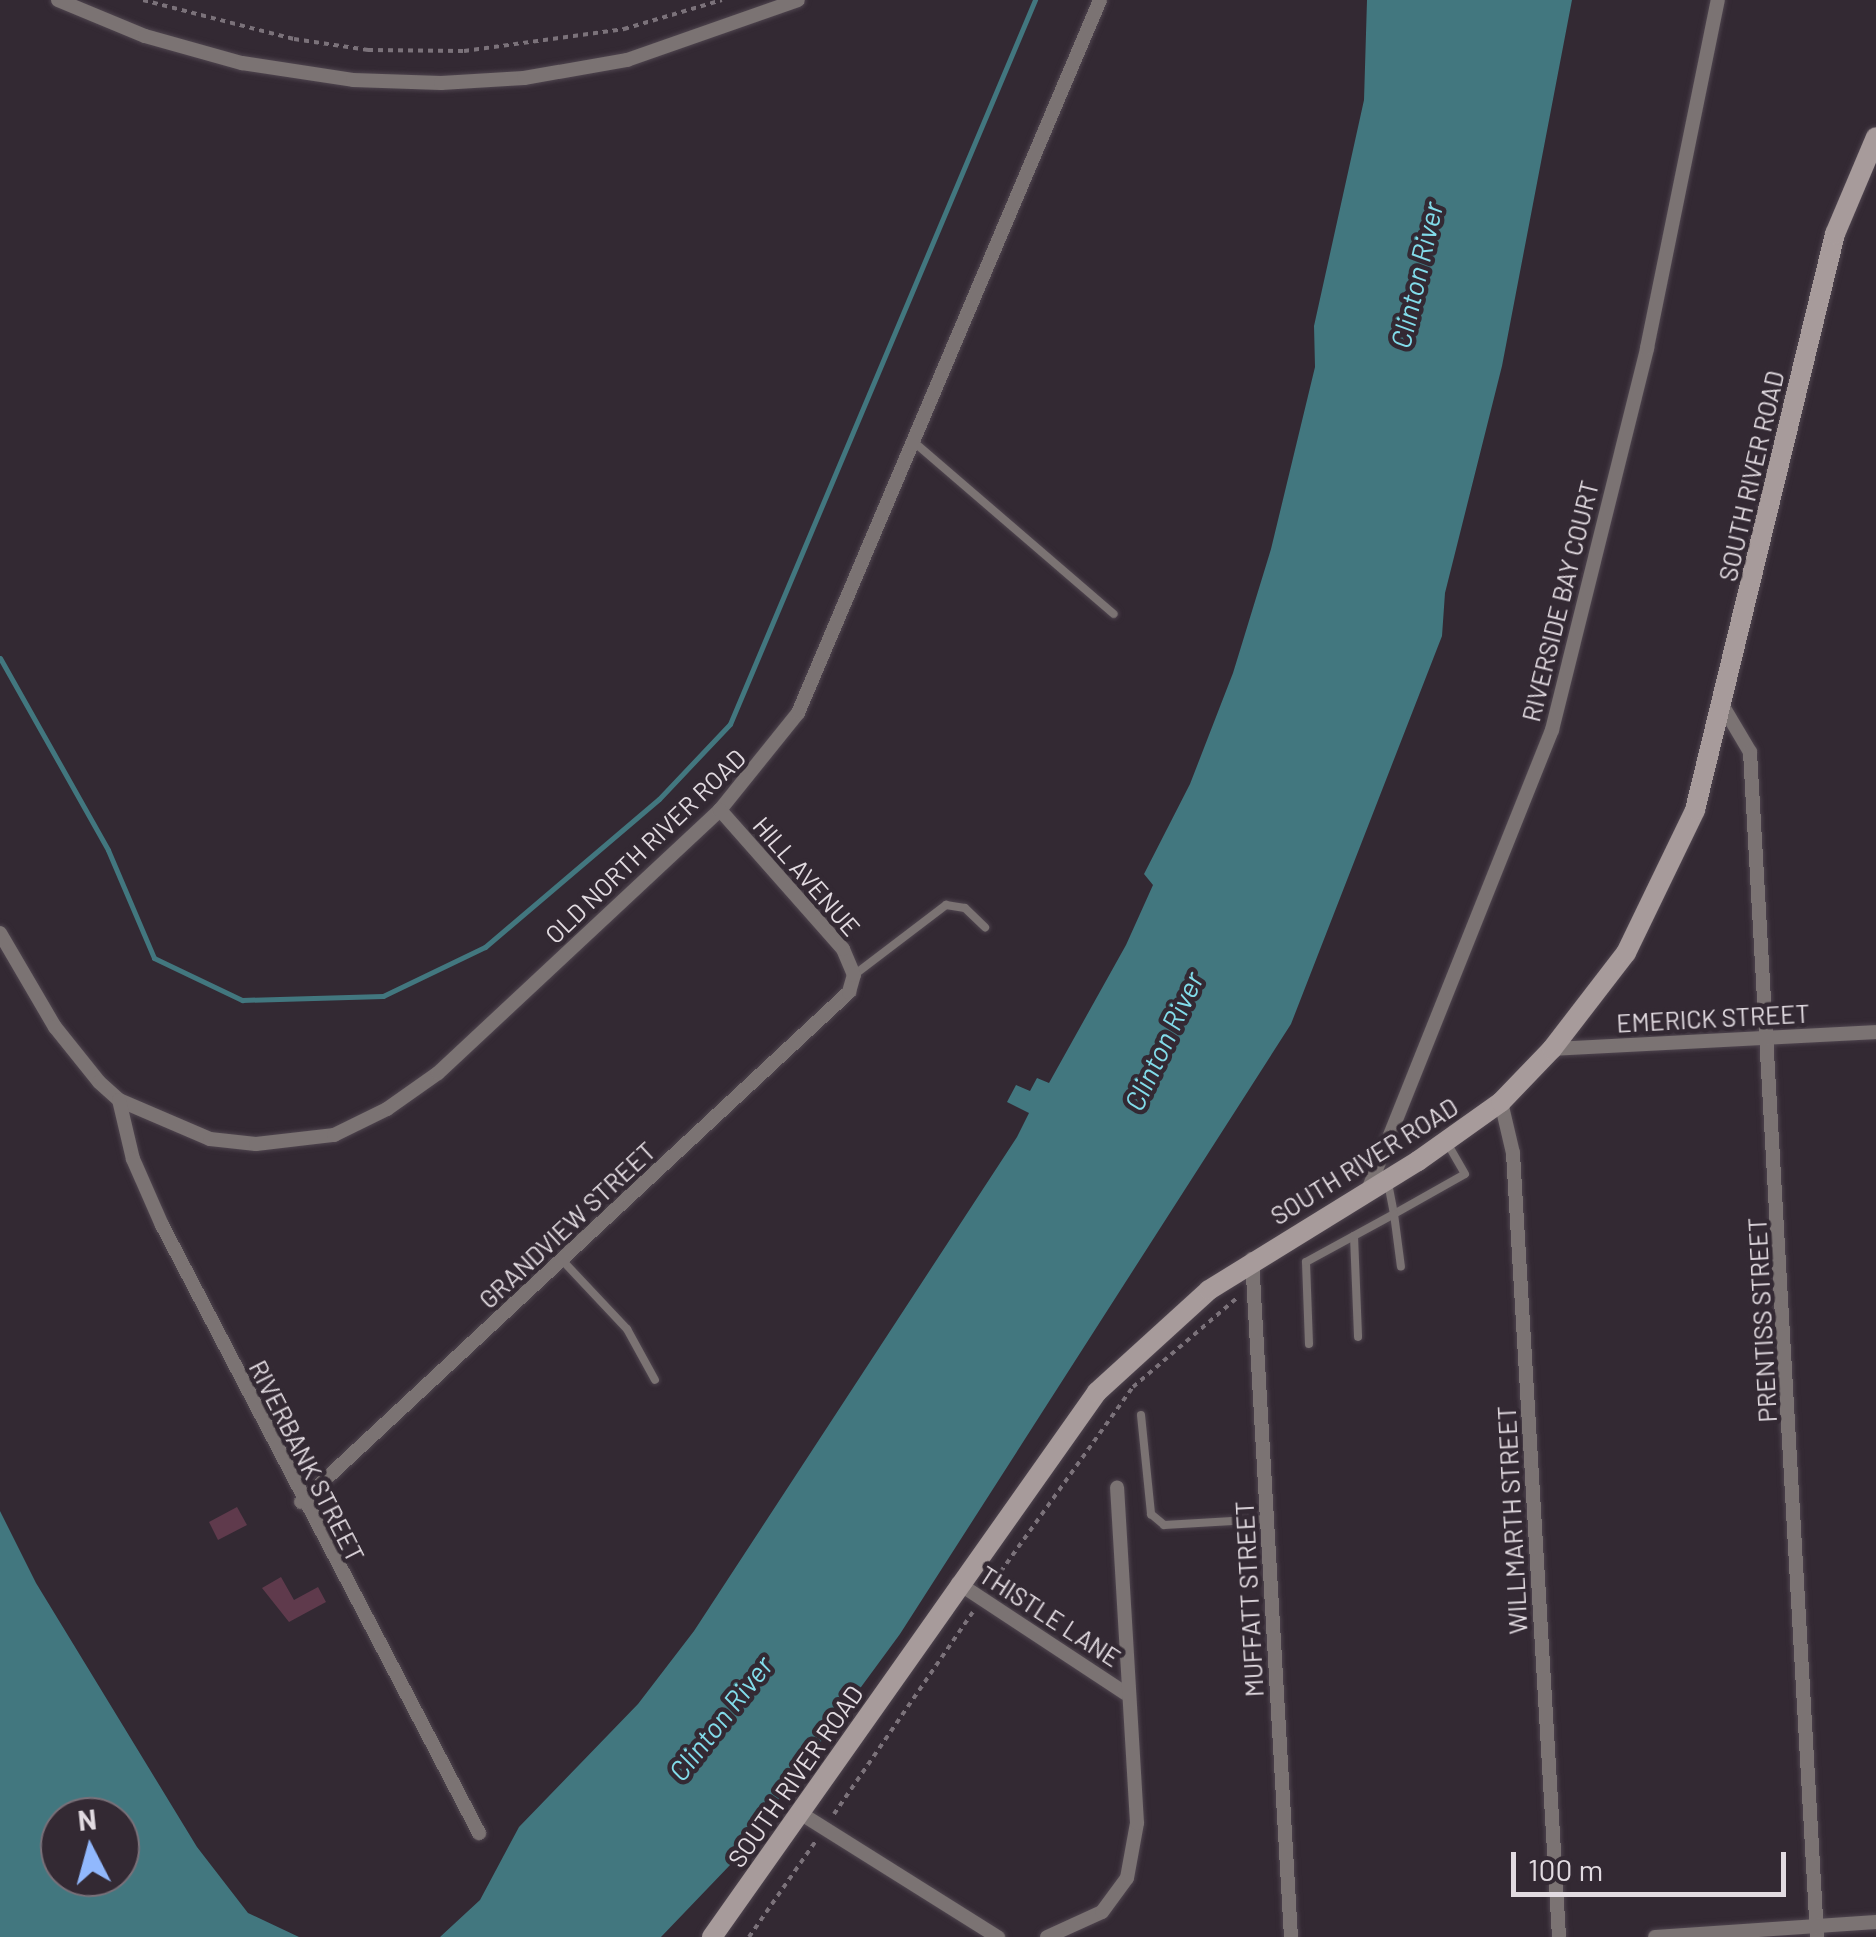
<!DOCTYPE html>
<style>
body{margin:0}
#map{position:relative;width:1876px;height:1937px;overflow:hidden;background:#332933;font-family:Barlow,sans-serif}
div>[style]{position:absolute}
.water>*{inset:0;background:#42777f}
.stream>*{height:5px;margin:-2.5px;padding:0 2.5px;transform-origin:2.5px;border-radius:2.5px;background:#42777f}
.building>*{inset:0;background:#5f3a4c}
.path>*{height:4px;margin-top:-2px;transform-origin:0;background:repeating-linear-gradient(90deg,#7b727a 0 5px,transparent 0 10px)}
.roads{filter:drop-shadow(0 0 2px #4f454f) drop-shadow(0 0 2px #4f454f)}
.lane>*{height:8px;margin:-4px;padding:0 4px;transform-origin:4px;border-radius:4px;background:#7b7373}
.street>*{height:14px;margin:-7px;padding:0 7px;transform-origin:7px;border-radius:7px;background:#7b7373}
.secondary>*{height:20px;margin:-10px;padding:0 10px;transform-origin:10px;border-radius:10px;background:#a79b9b}
span{translate:-50% -50%;white-space:nowrap;text-align:center;line-height:1.15;-webkit-text-stroke:9px #332933;paint-order:stroke}
.street-label{font-size:25px;color:#e2dbe1}
.water-label{font-size:28px;color:#82dcea;font-style:italic}
.north{position:absolute;left:40px;top:1797px;width:100px;height:100px;box-sizing:border-box;background:#332933;border:2px solid #797079;border-radius:50%;rotate:354deg;font-size:28px;font-weight:700;line-height:40px;text-align:center;color:#e2dbe1}
.north::after{content:'';display:block;margin:auto;width:35px;height:45px;background:#91b8fd;clip-path:polygon(50% 0,100% 100%,50% 72%,0 100%)}
.scale{position:absolute;left:1511px;top:1852px;width:275px;height:45px;box-sizing:border-box;border:5px solid #e2dbe1;border-top:0;padding-left:12px;font-size:30px;line-height:35px;white-space:nowrap;color:#e2dbe1;-webkit-text-stroke:8px #332933;paint-order:stroke}
</style>
<div id="map">
<div class="water">
<div style="clip-path:polygon(1367px 0,1572px 0,1502px 366px,1445px 593px,1442px 636px,1291px 1024px,900px 1634px,731px 1864px,661px 1937px,440px 1937px,480px 1900px,519px 1827px,638px 1704px,694px 1631px,1017px 1137px,1029px 1113px,1007px 1102px,1016px 1085px,1030px 1091px,1037px 1078px,1049px 1083px,1126px 945px,1153px 885px,1144px 874px,1190px 784px,1233px 673px,1271px 549px,1315px 367px,1314px 326px,1364px 100px)"></div>
<div style="clip-path:polygon(evenodd,0 1511px,36px 1583px,197px 1847px,248px 1913px,299px 1937px,0 1937px,0 1511px,120px 1817px,120px 1877px,60px 1877px,60px 1817px,120px 1817px)"></div>
</div>
<div class="stream">
<div style="left:0;top:658px;width:220px;rotate:60.6deg"></div>
<div style="left:108px;top:850px;width:117px;rotate:66.9deg"></div>
<div style="left:154px;top:958px;width:98px;rotate:25.5deg"></div>
<div style="left:242px;top:1000px;width:141px;rotate:-1.6deg"></div>
<div style="left:383px;top:996px;width:113px;rotate:-25.7deg"></div>
<div style="left:485px;top:947px;width:228px;rotate:-40.4deg"></div>
<div style="left:659px;top:799px;width:103px;rotate:-46.6deg"></div>
<div style="left:730px;top:724px;width:786px;rotate:-67.16deg"></div>
</div>
<div class="building">
<div style="clip-path:polygon(237px 1507px,247px 1525px,218px 1540px,209px 1522px)"></div>
<div style="clip-path:polygon(281px 1577px,294px 1600px,318px 1587px,326px 1602px,289px 1622px,262px 1588px)"></div>
</div>
<div class="path">
<div style="left:143px;top:0;width:156px;rotate:14.5deg"></div>
<div style="left:294px;top:39px;width:75px;rotate:8.5deg"></div>
<div style="left:368px;top:50px;width:96px;rotate:0.6deg"></div>
<div style="left:464px;top:51px;width:162px;rotate:-7.8deg"></div>
<div style="left:624px;top:29px;width:102px;rotate:-16.5deg"></div>
<div style="left:989px;top:1588px;width:247px;rotate:-54.4deg"></div>
<div style="left:1133px;top:1387px;width:138px;rotate:-40.6deg"></div>
<div style="left:834px;top:1814px;width:245px;rotate:-55.5deg"></div>
<div style="left:749px;top:1937px;width:119px;rotate:-55.2deg"></div>
</div>
<div class="roads">
<div class="lane">
<div style="left:915px;top:443px;width:262px;rotate:40.7deg"></div>
<div style="left:854px;top:975px;width:116px;rotate:-37.3deg"></div>
<div style="left:946px;top:905px;width:19px;rotate:9deg"></div>
<div style="left:965px;top:908px;width:28px;rotate:44deg"></div>
<div style="left:1388px;top:1183px;width:32px;rotate:79deg"></div>
<div style="left:1394px;top:1214px;width:81px;rotate:-29.4deg"></div>
<div style="left:1465px;top:1174px;width:34px;rotate:-120deg"></div>
<div style="left:1354px;top:1236px;width:101px;rotate:87.7deg"></div>
<div style="left:562px;top:1260px;width:95px;rotate:46.7deg"></div>
<div style="left:627px;top:1329px;width:58px;rotate:61.2deg"></div>
<div style="left:1309px;top:1344px;width:82px;rotate:-92.1deg"></div>
<div style="left:1306px;top:1262px;width:100px;rotate:-28.6deg"></div>
<div style="left:1394px;top:1214px;width:53px;rotate:82.5deg"></div>
<div style="left:1141px;top:1415px;width:100px;rotate:84.2deg"></div>
<div style="left:1151px;top:1514px;width:17px;rotate:40deg"></div>
<div style="left:1164px;top:1525px;width:103px;rotate:-3.3deg"></div>
</div>
<div class="street">
<div style="left:58px;top:0;width:94px;rotate:22.5deg"></div>
<div style="left:145px;top:36px;width:101px;rotate:15.6deg"></div>
<div style="left:242px;top:63px;width:112px;rotate:8.7deg"></div>
<div style="left:353px;top:80px;width:88px;rotate:2deg"></div>
<div style="left:441px;top:83px;width:83px;rotate:-3.4deg"></div>
<div style="left:524px;top:78px;width:105px;rotate:-9.9deg"></div>
<div style="left:627px;top:60px;width:181px;rotate:-19.3deg"></div>
<div style="left:1724px;top:708px;width:51px;rotate:59.4deg"></div>
<div style="left:1750px;top:752px;width:1187px;rotate:86.76deg"></div>
<div style="left:0;top:933px;width:109px;rotate:59.7deg"></div>
<div style="left:55px;top:1027px;width:70px;rotate:51.3deg"></div>
<div style="left:99px;top:1082px;width:27px;rotate:42deg"></div>
<div style="left:119px;top:1100px;width:99px;rotate:23.2deg"></div>
<div style="left:210px;top:1139px;width:46px;rotate:6.2deg"></div>
<div style="left:256px;top:1144px;width:79px;rotate:-6.6deg"></div>
<div style="left:334px;top:1135px;width:59px;rotate:-26.1deg"></div>
<div style="left:387px;top:1109px;width:62px;rotate:-35.2deg"></div>
<div style="left:438px;top:1073px;width:386px;rotate:-43deg"></div>
<div style="left:720px;top:810px;width:124px;rotate:-51.2deg"></div>
<div style="left:798px;top:713px;width:774px;rotate:-67.04deg"></div>
<div style="left:1552px;top:1049px;width:324px;rotate:-3deg"></div>
<div style="left:119px;top:1100px;width:61px;rotate:76.7deg"></div>
<div style="left:133px;top:1159px;width:72px;rotate:66.3deg"></div>
<div style="left:162px;top:1225px;width:686px;rotate:62.46deg"></div>
<div style="left:1501px;top:1102px;width:52px;rotate:76.8deg"></div>
<div style="left:1513px;top:1153px;width:785px;rotate:86.64deg"></div>
<div style="left:1368px;top:1190px;width:495px;rotate:-68.2deg"></div>
<div style="left:1552px;top:730px;width:394px;rotate:-76deg"></div>
<div style="left:1647px;top:348px;width:355px;rotate:-78.5deg"></div>
<div style="left:1252px;top:1259px;width:679px;rotate:86.71deg"></div>
<div style="left:301px;top:1502px;width:749px;rotate:-42.94deg"></div>
<div style="left:849px;top:992px;width:18px;rotate:-74deg"></div>
<div style="left:854px;top:975px;width:28px;rotate:-113deg"></div>
<div style="left:843px;top:949px;width:186px;rotate:-131.5deg"></div>
<div style="left:958px;top:1583px;width:200px;rotate:33.4deg"></div>
<div style="left:800px;top:1813px;width:234px;rotate:32.1deg"></div>
<div style="left:1047px;top:1937px;width:60px;rotate:-24.4deg"></div>
<div style="left:1102px;top:1912px;width:42px;rotate:-53.7deg"></div>
<div style="left:1127px;top:1878px;width:56px;rotate:-79.7deg"></div>
<div style="left:1137px;top:1823px;width:336px;rotate:-93.4deg"></div>
<div style="left:1655px;top:1937px;width:222px;rotate:-3.9deg"></div>
</div>
<div class="secondary">
<div style="left:712px;top:1937px;width:667px;rotate:-54.76deg"></div>
<div style="left:1097px;top:1392px;width:151px;rotate:-42.3deg"></div>
<div style="left:1209px;top:1290px;width:246px;rotate:-31.7deg"></div>
<div style="left:1418px;top:1161px;width:102px;rotate:-35.4deg"></div>
<div style="left:1501px;top:1102px;width:74px;rotate:-46.1deg"></div>
<div style="left:1552px;top:1049px;width:121px;rotate:-52.4deg"></div>
<div style="left:1626px;top:953px;width:159px;rotate:-64.2deg"></div>
<div style="left:1695px;top:810px;width:593px;rotate:-76.34deg"></div>
<div style="left:1835px;top:234px;width:105px;rotate:-67.1deg"></div>
</div>
</div>
<div class="street-label">
<span style="left:1751px;top:476px;rotate:-77deg">SOUTH RIVER ROAD</span>
<span style="left:1560px;top:601px;rotate:-76deg">RIVERSIDE BAY COURT</span>
<span style="left:645px;top:846px;rotate:-44deg">OLD NORTH RIVER ROAD</span>
<span style="left:807px;top:876px;rotate:49deg">HILL AVENUE</span>
<span style="left:1713px;top:1018px;rotate:-3deg">EMERICK STREET</span>
<span style="left:1364px;top:1161px;rotate:-32deg">SOUTH RIVER ROAD</span>
<span style="left:567px;top:1225px;rotate:-43deg">GRANDVIEW STREET</span>
<span style="left:1762px;top:1320px;rotate:-93deg">PRENTISS STREET</span>
<span style="left:307px;top:1461px;rotate:63deg">RIVERBANK STREET</span>
<span style="left:1512px;top:1520px;rotate:-93deg">WILLMARTH STREET</span>
<span style="left:1249px;top:1599px;rotate:-93deg">MUFFATT STREET</span>
<span style="left:1050px;top:1616px;rotate:33deg">THISTLE LANE</span>
<span style="left:795px;top:1776px;rotate:-55deg">SOUTH RIVER ROAD</span>
</div>
<div class="water-label">
<span style="left:1416px;top:275px;rotate:-77deg">Clinton River</span>
<span style="left:1163px;top:1041px;rotate:-65deg">Clinton River</span>
<span style="left:720px;top:1718px;rotate:-52deg">Clinton River</span>
</div>
<div class="north">N</div>
<div class="scale">100 m</div>
</div>
